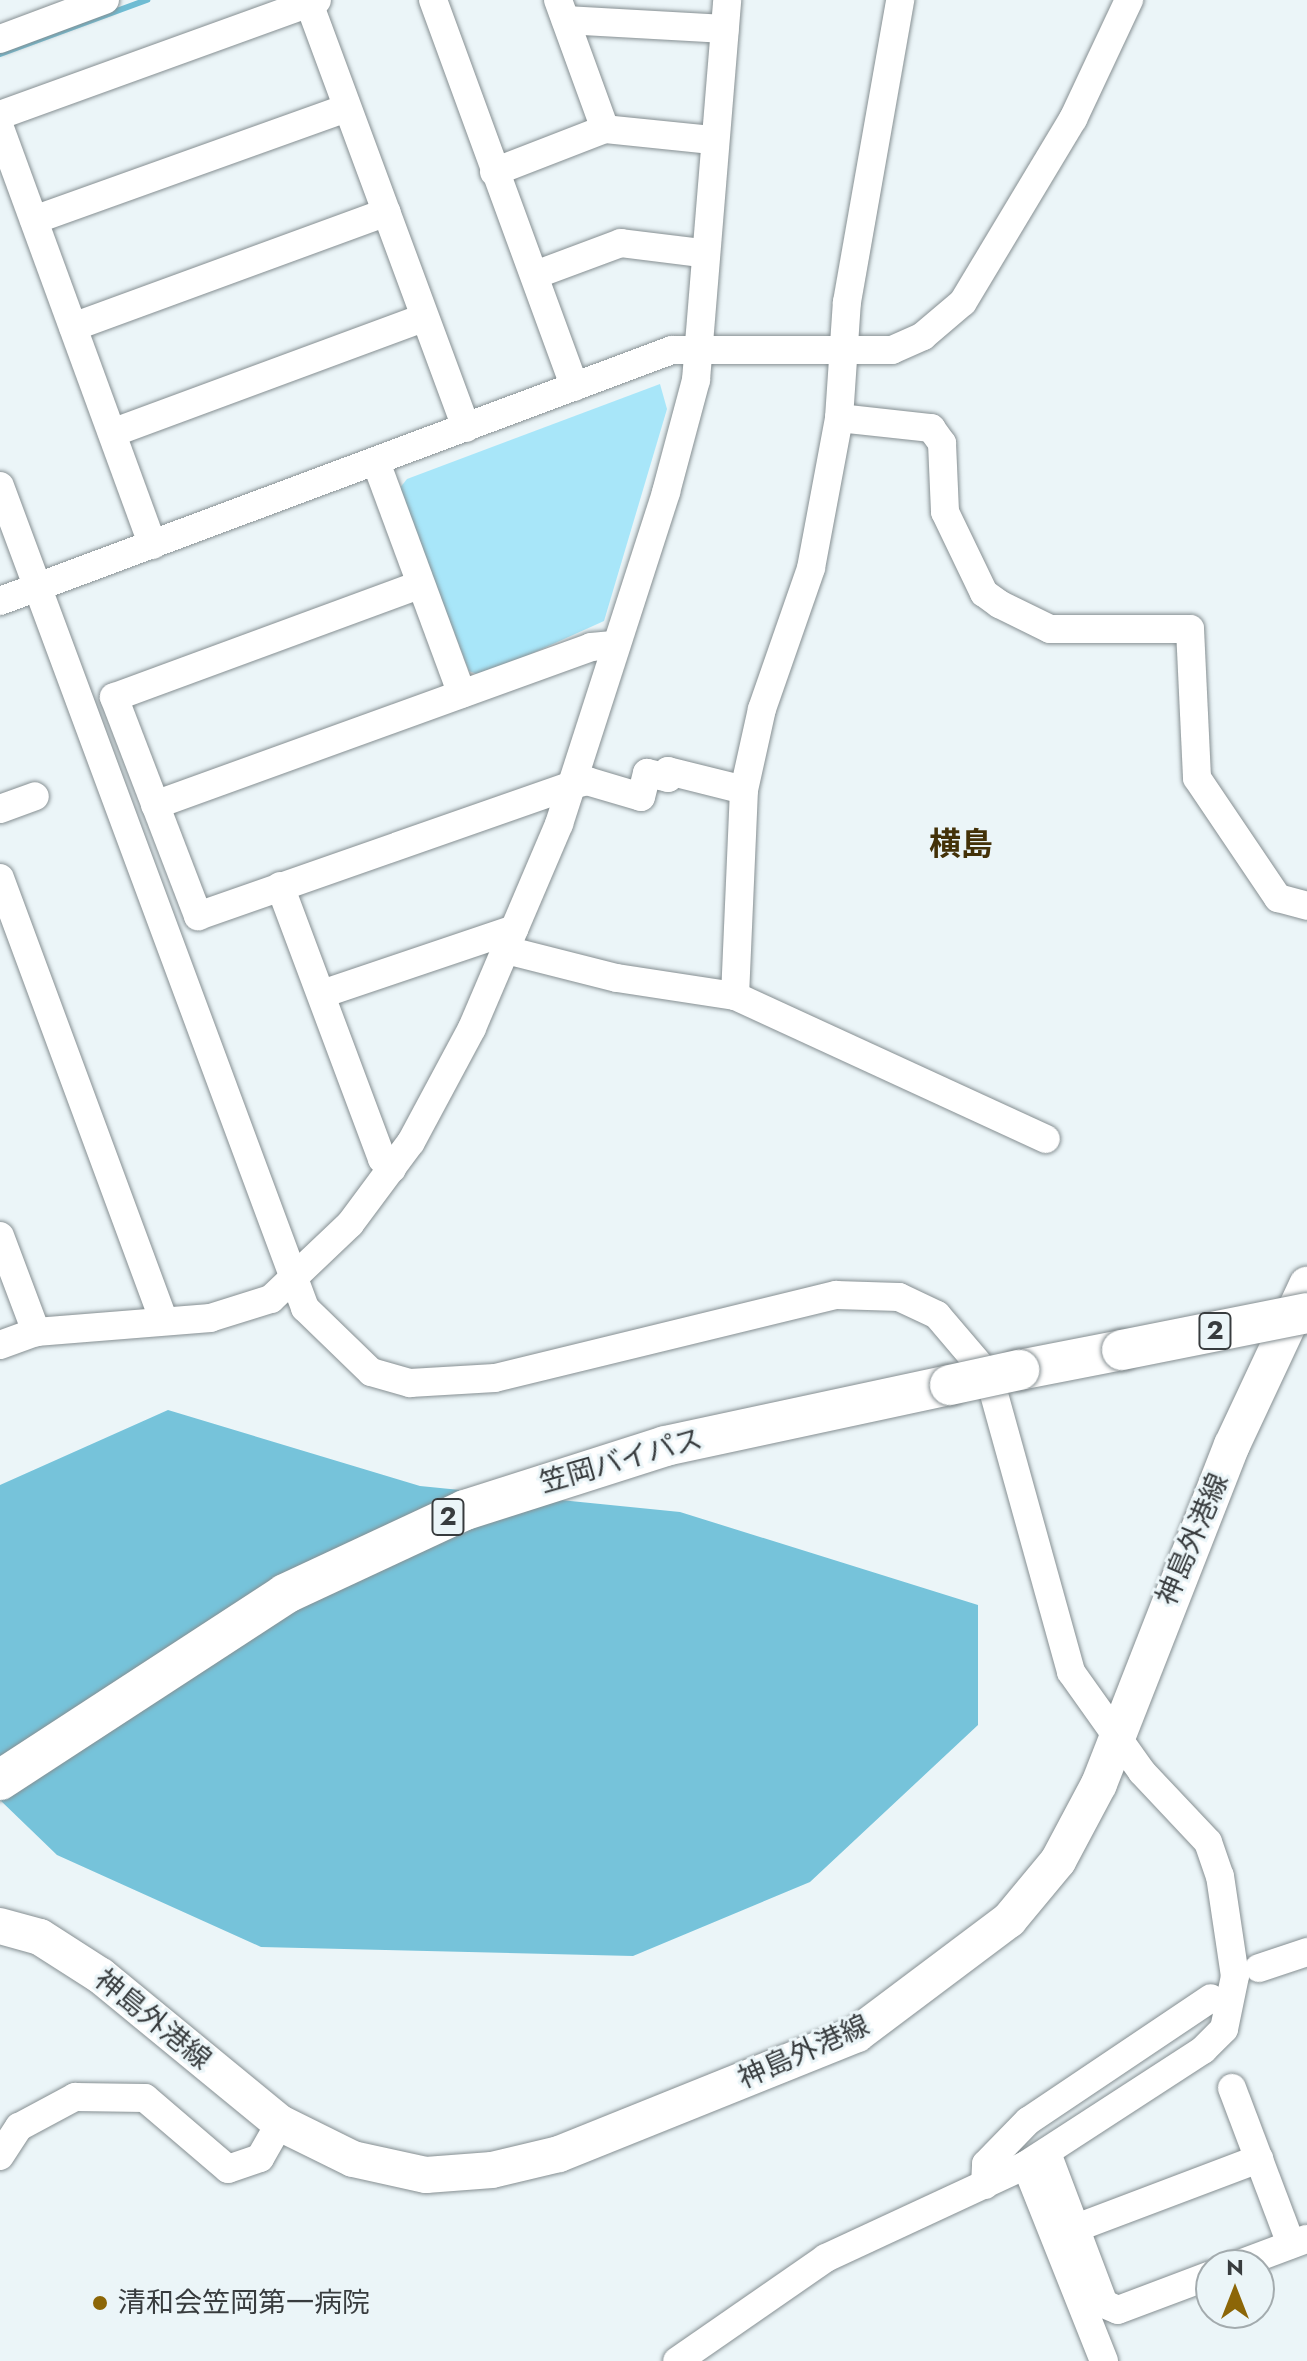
<!DOCTYPE html>
<meta charset="utf-8">
<style>
body{margin:0}
#map{position:relative;width:1307px;height:2361px;overflow:hidden;background:#ebf5f8;font-family:Jost,"Noto Sans JP",sans-serif}
div>[style]{position:absolute}
.green>*{inset:0;background:#a8e6f9}
.forest>*{inset:0;background:#76c3da}
.stream>*{height:6px;margin:-3px;padding:0 3px;transform-origin:3px;border-radius:3px;background:#6fbcd3}
.roads{filter:drop-shadow(0 0 2px #868f92) drop-shadow(0 0 2px #868f92)}
.minor>*{height:28px;margin:-14px;padding:0 14px;transform-origin:14px;border-radius:14px;background:#fff}
.major>*{height:36px;margin:-18px;padding:0 18px;transform-origin:18px;border-radius:18px;background:#fff}
.highway>*{height:40px;margin:-20px;padding:0 20px;transform-origin:20px;border-radius:20px;background:#fff}
.bridges{filter:drop-shadow(0 0 2px #868f92) drop-shadow(0 0 2px #868f92)}
.highway-bridge>*{height:40px;margin:-20px;padding:0 20px;transform-origin:20px;border-radius:20px;background:#fff}
.dots>*{width:22px;height:22px;translate:-50% -50%;box-sizing:border-box;border:4px solid #ebf5f8;border-radius:50%}
span{translate:-50% -50%;white-space:nowrap;text-align:center;line-height:1.15;-webkit-text-stroke:6px #ebf5f8;paint-order:stroke}
.shield-label span{padding:2px 6px;background:#ebf5f8;border:2px solid;border-radius:6px;-webkit-text-stroke-width:0}
.shield-label{font-size:26px;color:#383c3e;font-weight:700}
.street-label{font-size:28px;color:#383c3e}
.poi-label{font-size:28px;color:#383c3e}
.left{translate:0 -50%;text-align:left}
.quarter-label{font-size:32px;color:#433108;font-weight:700}
.north{position:absolute;left:1195px;top:2249px;width:80px;height:80px;box-sizing:border-box;background:#ebf5f8;border:2px solid #a3abae;border-radius:50%;rotate:0deg;font-size:22px;font-weight:700;line-height:32px;text-align:center;color:#383c3e}
.north::after{content:'';display:block;margin:auto;width:28px;height:36px;background:#8c6607;clip-path:polygon(50% 0,100% 100%,50% 72%,0 100%)}
</style>
<div id="map">
<div class="green">
<div style="clip-path:polygon(660px 384px,667px 409px,604px 621px,482px 676px,469px 671px,399px 489px,407px 479px)"></div>
</div>
<div class="forest">
<div style="clip-path:polygon(168px 1410px,420px 1486px,680px 1512px,978px 1605px,978px 1725px,810px 1882px,633px 1956px,261px 1947px,57px 1855px,0 1800px,0 1485px)"></div>
</div>
<div class="stream">
<div style="left:0;top:54px;width:157px;rotate:-20.2deg"></div>
</div>
<div class="roads">
<div class="minor">
<div style="left:433px;top:0;width:412px;rotate:69.9deg"></div>
<div style="left:558px;top:0;width:137px;rotate:70deg"></div>
<div style="left:309px;top:3px;width:453px;rotate:69.7deg"></div>
<div style="left:566px;top:20px;width:159px;rotate:3.2deg"></div>
<div style="left:0;top:39px;width:112px;rotate:-20.4deg"></div>
<div style="left:0;top:115px;width:337px;rotate:-19.9deg"></div>
<div style="left:0;top:128px;width:444px;rotate:69.9deg"></div>
<div style="left:494px;top:172px;width:119px;rotate:-21.2deg"></div>
<div style="left:605px;top:129px;width:108px;rotate:5.9deg"></div>
<div style="left:34px;top:220px;width:331px;rotate:-19.7deg"></div>
<div style="left:535px;top:275px;width:92px;rotate:-20.4deg"></div>
<div style="left:621px;top:243px;width:81px;rotate:7.1deg"></div>
<div style="left:73px;top:327px;width:334px;rotate:-20.1deg"></div>
<div style="left:839px;top:418px;width:93px;rotate:6.2deg"></div>
<div style="left:931px;top:428px;width:19px;rotate:54deg"></div>
<div style="left:942px;top:443px;width:69px;rotate:87.5deg"></div>
<div style="left:945px;top:512px;width:90px;rotate:64.3deg"></div>
<div style="left:984px;top:593px;width:19px;rotate:36deg"></div>
<div style="left:999px;top:604px;width:57px;rotate:26.1deg"></div>
<div style="left:1050px;top:629px;width:140px"></div>
<div style="left:1190px;top:629px;width:149px;rotate:87.3deg"></div>
<div style="left:1197px;top:778px;width:145px;rotate:56deg"></div>
<div style="left:1278px;top:898px;width:30px;rotate:15deg"></div>
<div style="left:112px;top:433px;width:332px;rotate:-20.3deg"></div>
<div style="left:376px;top:462px;width:247px;rotate:69.7deg"></div>
<div style="left:0;top:486px;width:877px;rotate:69.64deg"></div>
<div style="left:305px;top:1308px;width:92px;rotate:44.1deg"></div>
<div style="left:371px;top:1372px;width:41px;rotate:15.8deg"></div>
<div style="left:410px;top:1383px;width:85px;rotate:-3.4deg"></div>
<div style="left:495px;top:1378px;width:351px;rotate:-13.7deg"></div>
<div style="left:836px;top:1295px;width:63px;rotate:1.8deg"></div>
<div style="left:899px;top:1297px;width:42px;rotate:25.3deg"></div>
<div style="left:937px;top:1315px;width:80px;rotate:49.6deg"></div>
<div style="left:989px;top:1376px;width:307px;rotate:74.5deg"></div>
<div style="left:1071px;top:1672px;width:123px;rotate:54.6deg"></div>
<div style="left:1142px;top:1772px;width:96px;rotate:46.7deg"></div>
<div style="left:1208px;top:1842px;width:36px;rotate:71deg"></div>
<div style="left:1220px;top:1876px;width:101px;rotate:81.5deg"></div>
<div style="left:1235px;top:1976px;width:54px;rotate:101.7deg"></div>
<div style="left:1224px;top:2029px;width:30px;rotate:135deg"></div>
<div style="left:1203px;top:2050px;width:211px;rotate:147deg"></div>
<div style="left:1026px;top:2165px;width:221px;rotate:155.1deg"></div>
<div style="left:826px;top:2258px;width:181px;rotate:145.3deg"></div>
<div style="left:419px;top:585px;width:325px;rotate:159.8deg"></div>
<div style="left:114px;top:697px;width:235px;rotate:69deg"></div>
<div style="left:198px;top:916px;width:396px;rotate:-19.3deg"></div>
<div style="left:572px;top:785px;width:16px;rotate:-15deg"></div>
<div style="left:587px;top:781px;width:56px;rotate:16.5deg"></div>
<div style="left:641px;top:797px;width:25px;rotate:-76deg"></div>
<div style="left:647px;top:773px;width:22px;rotate:13deg"></div>
<div style="left:668px;top:778px;width:7px;rotate:-90deg"></div>
<div style="left:668px;top:771px;width:78px;rotate:14deg"></div>
<div style="left:0;top:601px;width:717px;rotate:-20.48deg"></div>
<div style="left:672px;top:350px;width:220px"></div>
<div style="left:892px;top:350px;width:34px;rotate:-24deg"></div>
<div style="left:923px;top:336px;width:52px;rotate:-40.4deg"></div>
<div style="left:963px;top:302px;width:214px;rotate:-59deg"></div>
<div style="left:1073px;top:119px;width:132px;rotate:-64.8deg"></div>
<div style="left:155px;top:805px;width:464px;rotate:-19.9deg"></div>
<div style="left:591px;top:647px;width:25px;rotate:-5deg"></div>
<div style="left:0;top:809px;width:37px;rotate:-20deg"></div>
<div style="left:0;top:878px;width:472px;rotate:69.7deg"></div>
<div style="left:280px;top:886px;width:291px;rotate:69.5deg"></div>
<div style="left:382px;top:1159px;width:14px;rotate:45deg"></div>
<div style="left:506px;top:950px;width:114px;rotate:14.2deg"></div>
<div style="left:617px;top:978px;width:119px;rotate:8.7deg"></div>
<div style="left:735px;top:996px;width:342px;rotate:24.7deg"></div>
<div style="left:322px;top:994px;width:203px;rotate:-18.7deg"></div>
<div style="left:735px;top:996px;width:206px;rotate:-87.5deg"></div>
<div style="left:744px;top:790px;width:83px;rotate:-77.5deg"></div>
<div style="left:762px;top:709px;width:149px;rotate:-70.8deg"></div>
<div style="left:811px;top:568px;width:153px;rotate:-79.4deg"></div>
<div style="left:839px;top:418px;width:116px;rotate:-86.1deg"></div>
<div style="left:847px;top:302px;width:307px;rotate:-80deg"></div>
<div style="left:0;top:1236px;width:103px;rotate:69.4deg"></div>
<div style="left:0;top:1345px;width:38px;rotate:-20deg"></div>
<div style="left:36px;top:1332px;width:175px;rotate:-4.6deg"></div>
<div style="left:210px;top:1318px;width:64px;rotate:-17.3deg"></div>
<div style="left:271px;top:1299px;width:109px;rotate:-43.5deg"></div>
<div style="left:350px;top:1224px;width:102px;rotate:-53.4deg"></div>
<div style="left:411px;top:1142px;width:129px;rotate:-61.8deg"></div>
<div style="left:472px;top:1028px;width:222px;rotate:-66.9deg"></div>
<div style="left:559px;top:824px;width:349px;rotate:-72.1deg"></div>
<div style="left:666px;top:492px;width:116px;rotate:-75deg"></div>
<div style="left:696px;top:380px;width:381px;rotate:-85.3deg"></div>
<div style="left:1259px;top:1968px;width:51px;rotate:-18.4deg"></div>
<div style="left:1232px;top:2088px;width:167px;rotate:69.3deg"></div>
<div style="left:1047px;top:2153px;width:161px;rotate:69.3deg"></div>
<div style="left:1104px;top:2304px;width:15px;rotate:23deg"></div>
<div style="left:1118px;top:2310px;width:99px;rotate:-20.6deg"></div>
<div style="left:0;top:2156px;width:35px;rotate:-57deg"></div>
<div style="left:19px;top:2127px;width:64px;rotate:-28.2deg"></div>
<div style="left:75px;top:2097px;width:70px;rotate:0.8deg"></div>
<div style="left:145px;top:2098px;width:109px;rotate:40.5deg"></div>
<div style="left:228px;top:2169px;width:34px;rotate:-19deg"></div>
<div style="left:260px;top:2158px;width:40px;rotate:-60.3deg"></div>
<div style="left:1026px;top:2165px;width:211px;rotate:68.3deg"></div>
<div style="left:985px;top:2185px;width:21px;rotate:-87deg"></div>
<div style="left:986px;top:2164px;width:60px;rotate:-45.7deg"></div>
<div style="left:1028px;top:2121px;width:220px;rotate:-33.9deg"></div>
<div style="left:1076px;top:2228px;width:196px;rotate:-20.7deg"></div>
<div style="left:1237px;top:2265px;width:74px;rotate:-20.6deg"></div>
</div>
<div class="major">
<div style="left:0;top:1926px;width:41px;rotate:15.4deg"></div>
<div style="left:40px;top:1937px;width:72px;rotate:32.6deg"></div>
<div style="left:101px;top:1976px;width:232px;rotate:39.4deg"></div>
<div style="left:280px;top:2123px;width:81px;rotate:26.3deg"></div>
<div style="left:353px;top:2159px;width:75px;rotate:12.4deg"></div>
<div style="left:426px;top:2175px;width:66px;rotate:-4.3deg"></div>
<div style="left:492px;top:2170px;width:69px;rotate:-13.4deg"></div>
<div style="left:559px;top:2154px;width:321px;rotate:-21.9deg"></div>
<div style="left:857px;top:2034px;width:190px;rotate:-36.9deg"></div>
<div style="left:1009px;top:1920px;width:77px;rotate:-50.3deg"></div>
<div style="left:1058px;top:1861px;width:87px;rotate:-62deg"></div>
<div style="left:1099px;top:1784px;width:364px;rotate:-68.6deg"></div>
<div style="left:1232px;top:1445px;width:177px;rotate:-64.9deg"></div>
</div>
<div class="highway">
<div style="left:1019px;top:1370px;width:105px;rotate:-11deg"></div>
<div style="left:0;top:1780px;width:340px;rotate:-33.1deg"></div>
<div style="left:285px;top:1594px;width:199px;rotate:-25deg"></div>
<div style="left:465px;top:1510px;width:210px;rotate:-17.7deg"></div>
<div style="left:665px;top:1446px;width:291px;rotate:-12.1deg"></div>
</div>
</div>
<div class="bridges">
<div class="highway-bridge">
<div style="left:1122px;top:1350px;width:189px;rotate:-11.3deg"></div>
<div style="left:950px;top:1385px;width:71px;rotate:-12.3deg"></div>
</div>
</div>
<div class="dots">
<div style="left:100px;top:2303px;background:#8c6607"></div>
</div>
<div class="shield-label">
<span style="left:1215px;top:1331px">2</span>
<span style="left:448px;top:1517px">2</span>
</div>
<div class="street-label">
<span style="left:621px;top:1461px;rotate:-16deg">笠岡バイパス</span>
<span style="left:1193px;top:1539px;rotate:-67deg">神島外港線</span>
<span style="left:153px;top:2020px;rotate:39deg">神島外港線</span>
<span style="left:804px;top:2052px;rotate:-24deg">神島外港線</span>
</div>
<div class="poi-label">
<span class="left" style="left:118px;top:2303px">清和会笠岡第一病院</span>
</div>
<div class="quarter-label">
<span style="left:961px;top:844px">横島</span>
</div>
<div class="north">N</div>
</div>
